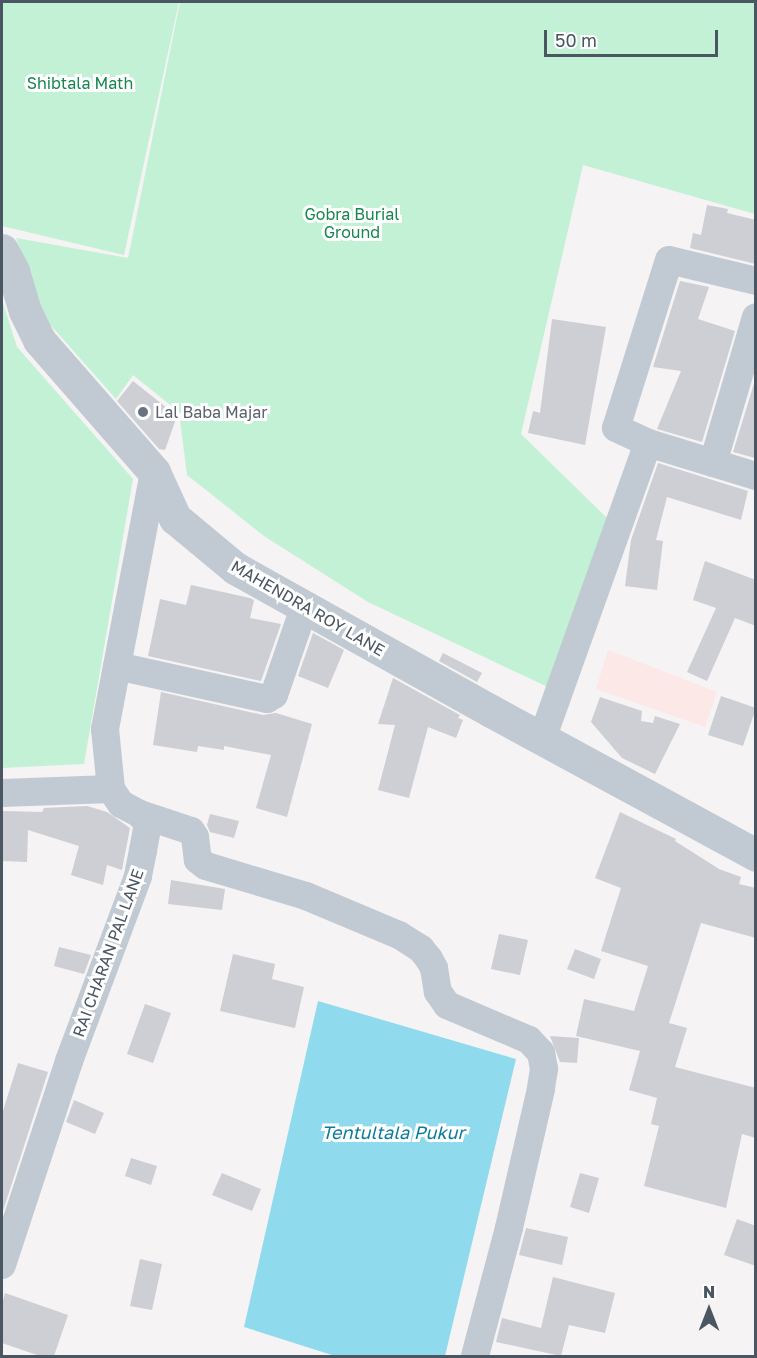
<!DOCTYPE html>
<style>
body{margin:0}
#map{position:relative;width:757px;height:1358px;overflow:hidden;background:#f5f3f3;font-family:"Golos Text",sans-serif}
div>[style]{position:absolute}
.medical>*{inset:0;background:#fce8e6}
.green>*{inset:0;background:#c3f1d5}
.water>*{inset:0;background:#90daee}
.building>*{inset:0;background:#cdcfd5}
.minor>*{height:28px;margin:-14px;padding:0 14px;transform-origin:14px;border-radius:14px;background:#c1cad2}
.tertiary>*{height:33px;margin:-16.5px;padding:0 16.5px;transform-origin:16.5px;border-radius:16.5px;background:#c1cad2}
.dots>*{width:16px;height:16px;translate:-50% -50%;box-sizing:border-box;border:3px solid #fff;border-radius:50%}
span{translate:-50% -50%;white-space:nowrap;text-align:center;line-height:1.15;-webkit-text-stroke:6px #fff;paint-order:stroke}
.park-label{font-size:16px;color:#17864f}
.worship-label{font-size:16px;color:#5b616d}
.left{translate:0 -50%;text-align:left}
.street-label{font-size:16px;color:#4a5661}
.water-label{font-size:18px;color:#0c7c9b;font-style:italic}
.frame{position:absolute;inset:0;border:3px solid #4a5661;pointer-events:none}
.north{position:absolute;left:679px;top:1280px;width:60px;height:60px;-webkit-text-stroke:4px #fff;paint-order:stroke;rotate:0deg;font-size:16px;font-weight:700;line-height:24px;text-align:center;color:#4a5661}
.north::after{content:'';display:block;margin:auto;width:21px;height:27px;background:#4a5661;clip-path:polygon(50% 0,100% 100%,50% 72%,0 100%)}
.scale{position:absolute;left:544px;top:30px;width:174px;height:27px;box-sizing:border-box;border:3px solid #4a5661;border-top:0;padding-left:8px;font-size:18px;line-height:21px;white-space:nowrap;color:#4a5661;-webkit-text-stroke:4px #fff;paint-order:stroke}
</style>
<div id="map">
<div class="medical">
<div style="clip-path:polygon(608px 650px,717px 692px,705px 727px,596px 689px)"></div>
</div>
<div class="green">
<div style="clip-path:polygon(2px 2px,179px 2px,124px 255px,2px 226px)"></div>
<div style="clip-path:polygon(180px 2px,755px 2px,755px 214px,583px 165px,521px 434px,609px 520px,554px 690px,368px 602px,264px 536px,187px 475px,179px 412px,133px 375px,116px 399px,47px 321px,16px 238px,128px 258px)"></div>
<div style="clip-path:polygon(2px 300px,17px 347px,133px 479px,84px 764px,2px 768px)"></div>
</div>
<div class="water">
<div style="clip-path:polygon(318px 1001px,516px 1059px,445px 1356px,335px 1356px,244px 1327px)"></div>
</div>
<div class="building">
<div style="clip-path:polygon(707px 205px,728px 209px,727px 213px,756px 220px,756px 264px,690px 248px,693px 233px,701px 235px)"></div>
<div style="clip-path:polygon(680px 281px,709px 287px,698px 319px,735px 331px,702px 442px,657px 429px,681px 371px,653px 367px)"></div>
<div style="clip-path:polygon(552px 319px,606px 327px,585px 445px,528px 433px,533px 411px,540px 413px)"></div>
<div style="clip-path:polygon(756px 377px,756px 455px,755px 458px,733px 452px)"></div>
<div style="clip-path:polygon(133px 381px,177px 416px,165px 450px,159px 449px,117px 401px)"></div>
<div style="clip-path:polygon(658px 463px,748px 491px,741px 520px,667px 497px,656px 540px,663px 541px,657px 590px,625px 586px,631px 540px)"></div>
<div style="clip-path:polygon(705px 561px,756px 580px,756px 626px,735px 618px,707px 681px,687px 672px,716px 608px,693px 600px)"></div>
<div style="clip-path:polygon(191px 585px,250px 598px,254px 600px,250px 618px,281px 624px,261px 681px,148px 656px,160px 599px,186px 605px)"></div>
<div style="clip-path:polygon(313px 633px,344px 650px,328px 688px,298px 676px)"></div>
<div style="clip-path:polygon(443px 653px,482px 673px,477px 682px,439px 661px)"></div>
<div style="clip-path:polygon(393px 678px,460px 715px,458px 718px,463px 720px,456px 738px,428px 727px,409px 798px,378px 790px,395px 725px,378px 724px)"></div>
<div style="clip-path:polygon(161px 692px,263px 715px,276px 713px,312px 724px,287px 817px,256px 808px,271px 755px,224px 746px,224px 750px,198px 746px,197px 752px,153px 745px)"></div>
<div style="clip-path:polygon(721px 696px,756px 708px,743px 746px,708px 735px)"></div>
<div style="clip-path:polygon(600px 697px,642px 711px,641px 721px,653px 723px,655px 716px,680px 724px,655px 774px,622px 758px,591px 722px)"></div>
<div style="clip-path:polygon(87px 806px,107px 812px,130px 828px,122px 870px,107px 865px,103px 885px,71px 875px,79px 846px,28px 830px,27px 862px,2px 861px,2px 811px,42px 812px,44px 808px)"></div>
<div style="clip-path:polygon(620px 812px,676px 839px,675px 841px,719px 869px,741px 877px,739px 884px,756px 888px,756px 938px,701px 923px,669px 1023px,687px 1028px,675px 1067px,756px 1088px,756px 1138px,742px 1134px,726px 1208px,644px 1186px,659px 1126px,651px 1124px,657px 1098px,629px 1090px,640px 1051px,576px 1036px,584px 999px,634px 1011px,648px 966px,601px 951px,621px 888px,595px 878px)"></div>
<div style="clip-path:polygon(210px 814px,239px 821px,234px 838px,210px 832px,207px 825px)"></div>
<div style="clip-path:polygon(171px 880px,225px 889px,222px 910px,168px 904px)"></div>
<div style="clip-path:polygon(499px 934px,528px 940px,520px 975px,491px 969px)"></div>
<div style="clip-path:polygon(59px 947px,91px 955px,84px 974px,54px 966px)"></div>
<div style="clip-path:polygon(575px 949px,601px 959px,594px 979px,567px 969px)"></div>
<div style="clip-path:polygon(233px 954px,275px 964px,272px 979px,304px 987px,295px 1028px,220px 1011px)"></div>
<div style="clip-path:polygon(145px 1004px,171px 1013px,153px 1063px,127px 1054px)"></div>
<div style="clip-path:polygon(550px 1036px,579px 1038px,577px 1063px,560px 1062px)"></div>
<div style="clip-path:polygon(18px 1063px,48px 1072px,2px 1214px,2px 1114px)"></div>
<div style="clip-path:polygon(74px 1100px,104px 1113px,95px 1134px,66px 1122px)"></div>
<div style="clip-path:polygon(131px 1158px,157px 1166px,151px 1185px,125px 1176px)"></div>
<div style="clip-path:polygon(222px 1173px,261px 1189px,252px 1211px,212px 1195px)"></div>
<div style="clip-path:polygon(580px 1173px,599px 1178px,589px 1213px,570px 1207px)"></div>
<div style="clip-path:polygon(737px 1219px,756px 1226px,756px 1266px,724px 1255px)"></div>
<div style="clip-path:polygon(526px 1228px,568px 1237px,562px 1265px,519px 1255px)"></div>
<div style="clip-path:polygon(140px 1259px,162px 1264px,152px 1310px,130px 1306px)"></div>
<div style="clip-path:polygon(553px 1277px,615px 1293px,605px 1333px,569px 1325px,561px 1356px,496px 1342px,502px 1318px,541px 1328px)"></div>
<div style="clip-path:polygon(5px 1293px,68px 1315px,54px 1356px,40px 1356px,2px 1343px,2px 1304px)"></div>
</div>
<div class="minor">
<div style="left:756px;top:281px;width:89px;rotate:-166.4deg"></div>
<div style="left:669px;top:260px;width:176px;rotate:107.5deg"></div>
<div style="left:616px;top:428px;width:35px;rotate:25deg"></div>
<div style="left:648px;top:443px;width:113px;rotate:17deg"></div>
<div style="left:713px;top:463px;width:152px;rotate:-73.6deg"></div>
<div style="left:117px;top:666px;width:154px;rotate:12.4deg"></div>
<div style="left:267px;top:699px;width:8px;rotate:-30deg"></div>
<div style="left:274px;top:695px;width:92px;rotate:-71deg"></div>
<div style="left:542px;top:739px;width:314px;rotate:-70.3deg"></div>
<div style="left:2px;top:793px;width:109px;rotate:-2.1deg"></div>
<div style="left:140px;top:814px;width:54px;rotate:18.4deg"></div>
<div style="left:191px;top:831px;width:7px;rotate:56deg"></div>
<div style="left:195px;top:837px;width:23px;rotate:83deg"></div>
<div style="left:198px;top:860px;width:10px;rotate:37deg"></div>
<div style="left:206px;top:866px;width:104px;rotate:16.7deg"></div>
<div style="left:306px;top:896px;width:101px;rotate:22.8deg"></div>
<div style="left:399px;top:935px;width:26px;rotate:32deg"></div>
<div style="left:421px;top:949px;width:13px;rotate:51deg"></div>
<div style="left:429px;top:959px;width:10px;rotate:61deg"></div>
<div style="left:434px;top:968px;width:24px;rotate:81deg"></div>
<div style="left:438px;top:992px;width:16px;rotate:55deg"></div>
<div style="left:447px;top:1005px;width:89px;rotate:23.1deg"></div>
<div style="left:529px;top:1040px;width:18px;rotate:47deg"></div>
<div style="left:541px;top:1053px;width:16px;rotate:79deg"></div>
<div style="left:544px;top:1069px;width:20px;rotate:99deg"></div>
<div style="left:541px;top:1089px;width:143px;rotate:103deg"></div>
<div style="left:509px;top:1228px;width:132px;rotate:104.9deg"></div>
<div style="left:2px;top:1265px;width:215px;rotate:-71.8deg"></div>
<div style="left:69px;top:1061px;width:197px;rotate:-69.5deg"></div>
<div style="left:138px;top:876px;width:25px;rotate:-79deg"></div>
<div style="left:143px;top:851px;width:27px;rotate:-80deg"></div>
<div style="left:148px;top:824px;width:13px;rotate:-129deg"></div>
<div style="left:140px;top:814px;width:21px;rotate:-152deg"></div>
<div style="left:121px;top:804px;width:18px;rotate:-124deg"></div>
<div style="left:111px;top:789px;width:60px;rotate:-95.7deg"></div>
<div style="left:105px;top:729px;width:262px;rotate:-79.2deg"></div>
</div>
<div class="tertiary">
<div style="left:2px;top:250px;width:24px;rotate:62deg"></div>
<div style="left:13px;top:271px;width:42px;rotate:73.3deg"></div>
<div style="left:25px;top:311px;width:32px;rotate:64deg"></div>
<div style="left:39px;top:340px;width:175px;rotate:48.9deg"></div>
<div style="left:154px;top:472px;width:51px;rotate:65.5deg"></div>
<div style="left:175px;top:518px;width:78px;rotate:39.8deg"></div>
<div style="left:235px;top:568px;width:293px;rotate:29.2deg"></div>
<div style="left:491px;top:711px;width:302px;rotate:28.5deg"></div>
</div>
<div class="dots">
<div style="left:143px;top:412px;background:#6b7280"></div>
</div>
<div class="park-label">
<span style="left:80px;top:83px">Shibtala Math</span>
<span style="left:352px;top:223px">Gobra Burial<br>Ground</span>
</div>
<div class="worship-label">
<span class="left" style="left:155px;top:412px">Lal Baba Majar</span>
</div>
<div class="street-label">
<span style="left:308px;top:608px;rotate:30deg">MAHENDRA ROY LANE</span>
<span style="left:108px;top:953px;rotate:-70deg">RAI CHARAN PAL LANE</span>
</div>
<div class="water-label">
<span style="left:393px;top:1132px">Tentultala Pukur</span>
</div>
<div class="frame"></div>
<div class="north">N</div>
<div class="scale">50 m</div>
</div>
